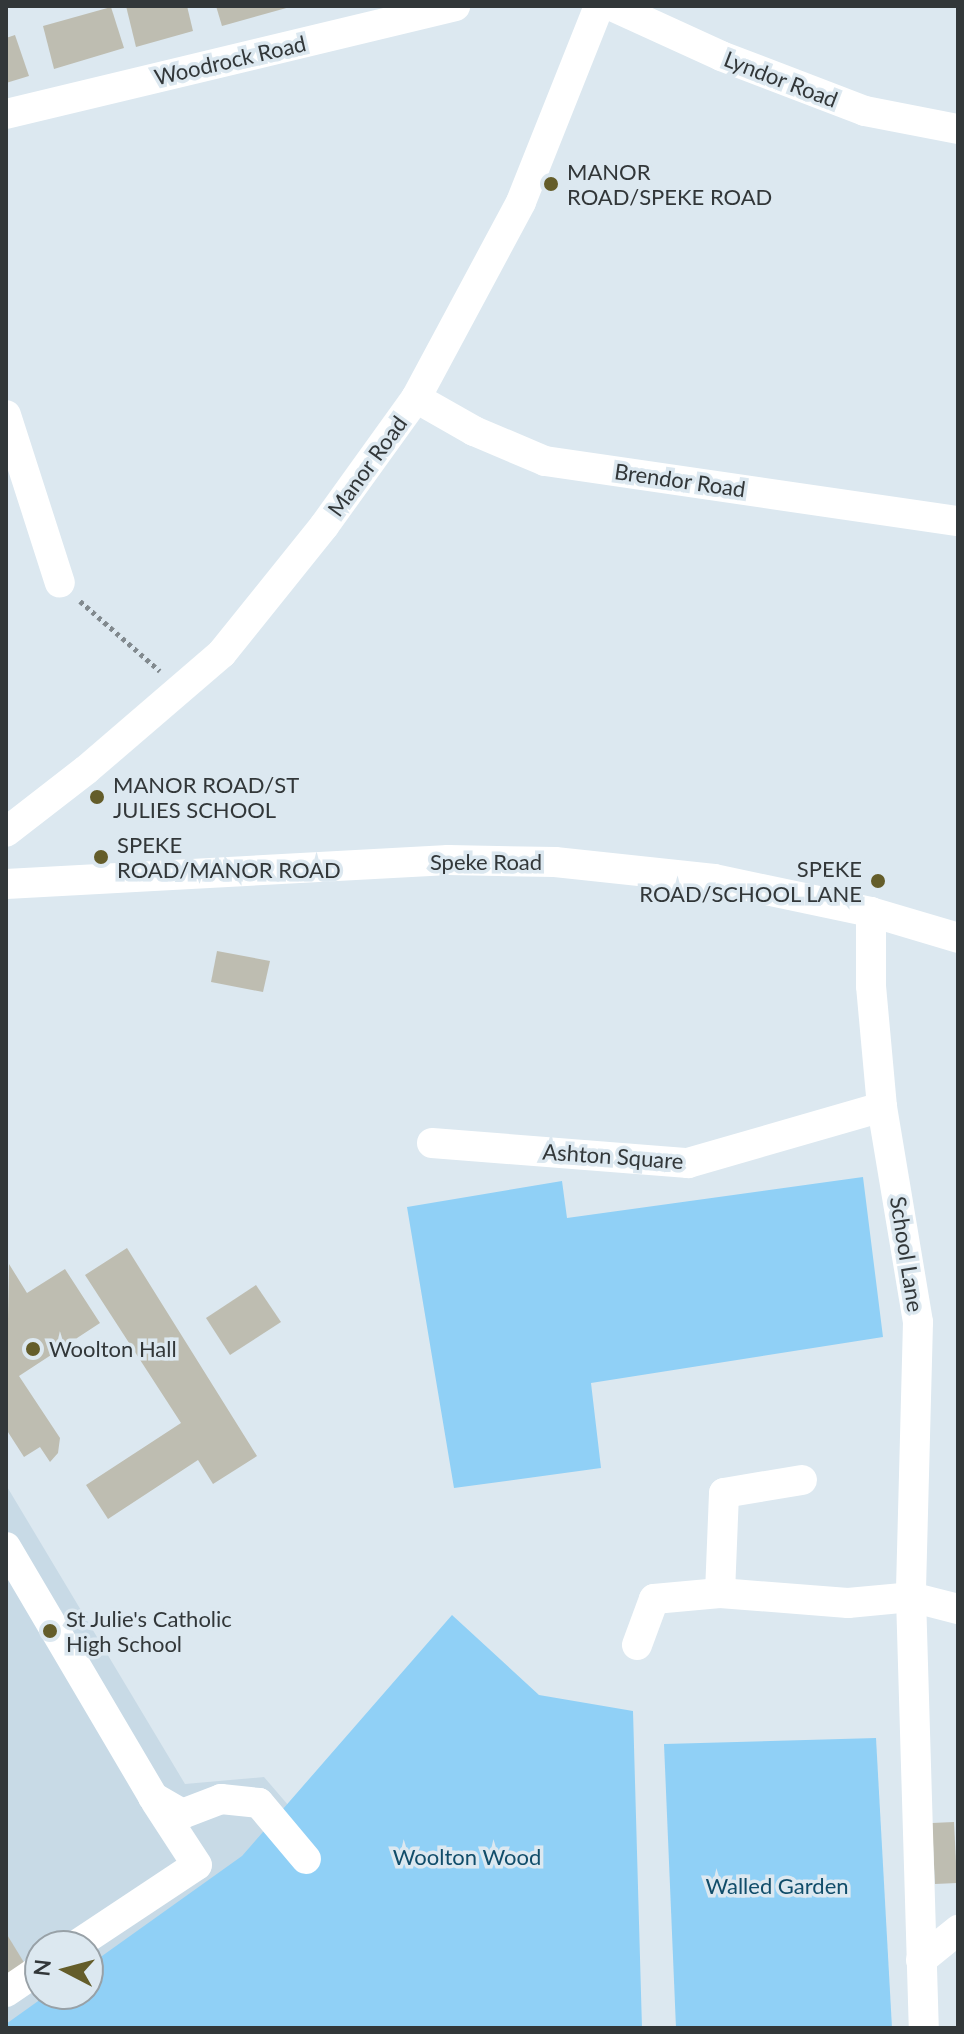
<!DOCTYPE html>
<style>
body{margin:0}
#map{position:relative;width:964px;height:2034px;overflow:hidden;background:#dce8f0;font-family:Lato,sans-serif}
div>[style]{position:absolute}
.built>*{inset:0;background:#c8dae6}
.green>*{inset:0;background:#90d0f6}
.building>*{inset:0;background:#bebdb1}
.path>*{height:5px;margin-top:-2.5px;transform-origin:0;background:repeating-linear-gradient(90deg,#81898e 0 4px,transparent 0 8px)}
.minor>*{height:30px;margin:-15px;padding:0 15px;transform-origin:15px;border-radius:15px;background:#fff}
.dots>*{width:22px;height:22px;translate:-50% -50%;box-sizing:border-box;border:4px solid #dce8f0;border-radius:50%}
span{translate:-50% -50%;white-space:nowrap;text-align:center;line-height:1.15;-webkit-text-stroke:7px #dce8f0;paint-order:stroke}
.street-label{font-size:22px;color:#323739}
.poi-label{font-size:22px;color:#323739}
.left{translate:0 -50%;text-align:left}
.right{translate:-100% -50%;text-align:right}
.park-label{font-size:22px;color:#114d6a}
.frame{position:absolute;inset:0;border:8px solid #323739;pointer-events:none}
.north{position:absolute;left:24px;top:1930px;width:80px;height:80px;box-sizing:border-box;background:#dce8f0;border:2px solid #98a1a7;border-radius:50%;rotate:276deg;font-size:22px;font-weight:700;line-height:32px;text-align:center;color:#323739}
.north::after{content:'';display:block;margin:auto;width:28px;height:36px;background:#645d2a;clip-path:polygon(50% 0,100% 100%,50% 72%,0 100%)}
</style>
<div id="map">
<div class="built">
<div style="clip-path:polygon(evenodd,6px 1485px,185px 1784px,264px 1777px,320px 1842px,123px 1987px,6px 2028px,6px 1485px,40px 1946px,88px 1946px,88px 1994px,40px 1994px,40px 1946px)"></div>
</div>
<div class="green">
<div style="clip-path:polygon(863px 1177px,883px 1337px,591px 1383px,601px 1468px,454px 1488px,407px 1207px,562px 1181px,567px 1218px)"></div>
<div style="clip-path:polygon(452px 1615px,539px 1695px,633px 1711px,642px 2028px,6px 2028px,6px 2024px,48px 1994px,88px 1994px,88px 1966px,242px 1856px)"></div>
<div style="clip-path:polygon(876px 1738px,892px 2028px,676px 2028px,664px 1744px)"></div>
</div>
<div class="building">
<div style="clip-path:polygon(126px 6px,187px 6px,193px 31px,136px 47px)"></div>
<div style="clip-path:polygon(216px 6px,290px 6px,290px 7px,222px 26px)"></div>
<div style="clip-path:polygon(111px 7px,124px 48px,54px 69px,43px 26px)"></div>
<div style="clip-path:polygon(15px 35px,29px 76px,6px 83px,6px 38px)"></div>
<div style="clip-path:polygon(217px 951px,270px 961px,263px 992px,211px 982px)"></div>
<div style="clip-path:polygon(127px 1248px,257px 1456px,213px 1484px,198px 1460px,108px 1519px,86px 1485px,181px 1423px,85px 1275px)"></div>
<div style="clip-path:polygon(9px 1264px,27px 1293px,65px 1269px,100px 1323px,19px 1376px,60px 1438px,58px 1453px,50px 1462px,40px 1447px,24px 1457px,6px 1429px)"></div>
<div style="clip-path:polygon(256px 1285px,281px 1322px,230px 1355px,206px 1318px)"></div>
<div style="clip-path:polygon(954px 1822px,957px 1883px,935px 1884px,932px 1823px)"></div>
<div style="clip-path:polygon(6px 1933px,28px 1969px,6px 1982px)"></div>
</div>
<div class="path">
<div style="left:80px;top:601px;width:106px;rotate:41.2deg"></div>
</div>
<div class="minor">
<div style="left:612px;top:6px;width:120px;rotate:24.6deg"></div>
<div style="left:721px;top:56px;width:154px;rotate:20.9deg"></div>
<div style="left:865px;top:111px;width:95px;rotate:11deg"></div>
<div style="left:6px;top:114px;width:462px;rotate:-13.5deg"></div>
<div style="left:416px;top:398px;width:67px;rotate:29.6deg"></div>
<div style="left:474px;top:431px;width:77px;rotate:22.9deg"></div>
<div style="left:545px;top:461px;width:417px;rotate:8.3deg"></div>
<div style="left:6px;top:415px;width:176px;rotate:72.2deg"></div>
<div style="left:6px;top:832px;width:101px;rotate:-37.8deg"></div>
<div style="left:86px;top:770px;width:179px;rotate:-40.7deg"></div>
<div style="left:222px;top:653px;width:163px;rotate:-51.2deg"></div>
<div style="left:324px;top:526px;width:158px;rotate:-54.3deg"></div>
<div style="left:416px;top:398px;width:222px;rotate:-61.8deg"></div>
<div style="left:521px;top:202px;width:211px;rotate:-68.3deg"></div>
<div style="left:6px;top:884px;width:443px;rotate:-3.1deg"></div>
<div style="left:448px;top:860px;width:107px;rotate:1.1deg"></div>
<div style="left:555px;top:862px;width:160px;rotate:6.1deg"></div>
<div style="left:714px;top:879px;width:160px;rotate:11.9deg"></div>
<div style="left:871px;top:912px;width:91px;rotate:16.6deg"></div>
<div style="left:871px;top:912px;width:74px;rotate:90deg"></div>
<div style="left:871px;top:986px;width:121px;rotate:84.8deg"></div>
<div style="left:882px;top:1107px;width:218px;rotate:80.5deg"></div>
<div style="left:918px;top:1322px;width:275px;rotate:91.5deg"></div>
<div style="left:911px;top:1597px;width:431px;rotate:88.3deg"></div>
<div style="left:432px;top:1143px;width:257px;rotate:4.5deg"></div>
<div style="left:688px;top:1163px;width:202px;rotate:-16.1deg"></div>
<div style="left:6px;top:1547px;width:290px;rotate:59.5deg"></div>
<div style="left:153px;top:1797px;width:34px;rotate:30deg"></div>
<div style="left:182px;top:1814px;width:42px;rotate:-21deg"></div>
<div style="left:221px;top:1799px;width:38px;rotate:6deg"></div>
<div style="left:259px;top:1803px;width:73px;rotate:50deg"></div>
<div style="left:720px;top:1593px;width:100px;rotate:-87.7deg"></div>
<div style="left:724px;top:1493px;width:79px;rotate:-9.5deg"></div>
<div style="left:637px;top:1645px;width:49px;rotate:-69.7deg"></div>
<div style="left:654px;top:1599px;width:66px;rotate:-5.2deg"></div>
<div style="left:720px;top:1593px;width:128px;rotate:4.5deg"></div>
<div style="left:848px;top:1603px;width:63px;rotate:-5.4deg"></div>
<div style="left:911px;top:1597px;width:49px;rotate:14.3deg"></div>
<div style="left:75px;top:1946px;width:146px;rotate:-33.6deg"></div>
<div style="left:197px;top:1865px;width:75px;rotate:-123.1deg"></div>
<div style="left:921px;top:1960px;width:48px;rotate:-39deg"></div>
<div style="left:6px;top:1992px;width:41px;rotate:-34.1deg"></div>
</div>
<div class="dots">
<div style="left:551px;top:184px;background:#645d2a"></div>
<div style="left:97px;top:797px;background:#645d2a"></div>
<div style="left:101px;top:857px;background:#645d2a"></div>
<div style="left:878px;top:881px;background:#645d2a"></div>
<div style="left:33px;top:1349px;background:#645d2a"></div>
<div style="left:50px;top:1631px;background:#645d2a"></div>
</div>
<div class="street-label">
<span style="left:230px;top:60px;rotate:-13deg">Woodrock Road</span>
<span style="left:781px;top:79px;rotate:21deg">Lyndor Road</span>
<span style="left:367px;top:466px;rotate:-54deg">Manor Road</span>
<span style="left:680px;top:480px;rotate:8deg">Brendor Road</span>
<span style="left:486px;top:862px">Speke Road</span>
<span style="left:613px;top:1156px;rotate:4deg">Ashton Square</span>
<span style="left:907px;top:1254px;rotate:81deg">School Lane</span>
</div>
<div class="poi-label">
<span class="left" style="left:567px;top:184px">MANOR<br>ROAD/SPEKE ROAD</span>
<span class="left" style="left:113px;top:797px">MANOR ROAD/ST<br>JULIES SCHOOL</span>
<span class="left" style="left:117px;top:857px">SPEKE<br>ROAD/MANOR ROAD</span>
<span class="right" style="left:862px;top:881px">SPEKE<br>ROAD/SCHOOL LANE</span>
<span class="left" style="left:49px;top:1349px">Woolton Hall</span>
<span class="left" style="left:66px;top:1631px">St Julie's Catholic<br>High School</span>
</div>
<div class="park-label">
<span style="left:467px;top:1857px">Woolton Wood</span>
<span style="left:777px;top:1886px">Walled Garden</span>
</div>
<div class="frame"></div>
<div class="north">N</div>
</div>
